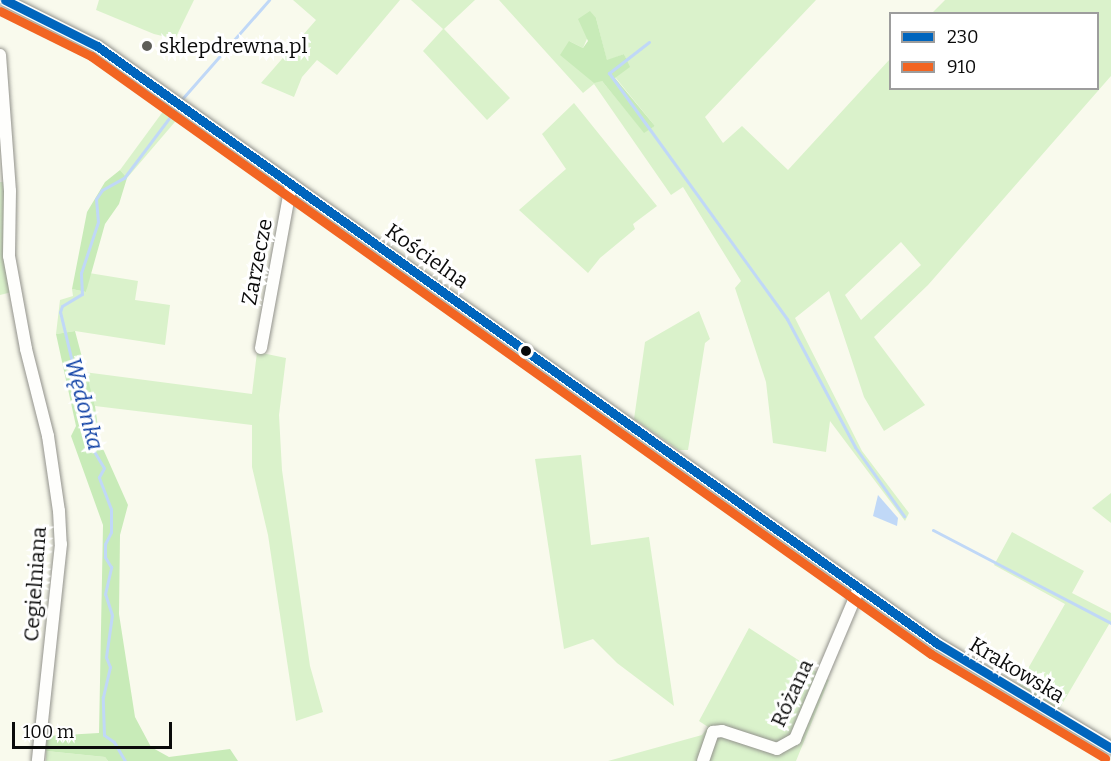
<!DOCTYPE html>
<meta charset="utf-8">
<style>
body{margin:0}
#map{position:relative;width:1111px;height:761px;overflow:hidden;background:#f9faed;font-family:Bitter,serif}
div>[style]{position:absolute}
.green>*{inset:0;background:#daf2cb}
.forest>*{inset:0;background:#c8ebb8}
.water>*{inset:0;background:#c0d8f7}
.stream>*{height:3px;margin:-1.5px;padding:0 1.5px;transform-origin:1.5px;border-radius:1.5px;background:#c0d8f7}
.roads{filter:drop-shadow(0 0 2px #92928c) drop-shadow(0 0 2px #92928c)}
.minor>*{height:12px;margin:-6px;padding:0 6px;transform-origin:6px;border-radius:6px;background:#fefefc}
.bus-1>*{height:9px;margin:-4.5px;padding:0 4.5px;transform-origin:4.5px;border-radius:4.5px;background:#0065bd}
.bus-2>*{height:9px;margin:-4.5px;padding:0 4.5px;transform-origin:4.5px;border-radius:4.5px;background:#f26522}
.dots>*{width:16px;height:16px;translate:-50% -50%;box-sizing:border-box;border:3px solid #fff;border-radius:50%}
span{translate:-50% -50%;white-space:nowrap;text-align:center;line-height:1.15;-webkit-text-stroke:6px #fff;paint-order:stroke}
.poi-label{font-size:21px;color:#0a0a0a}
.left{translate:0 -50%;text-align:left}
.street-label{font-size:21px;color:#0a0a0a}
.water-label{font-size:22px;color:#0c3ea4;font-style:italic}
.legend{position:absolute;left:889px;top:12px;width:210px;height:78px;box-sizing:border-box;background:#fff;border:2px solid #9d9d9d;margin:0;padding:8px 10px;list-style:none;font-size:18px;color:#0a0a0a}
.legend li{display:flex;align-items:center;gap:12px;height:30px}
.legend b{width:30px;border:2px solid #9d9d9d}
.scale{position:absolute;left:12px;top:722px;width:160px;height:27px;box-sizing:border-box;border:3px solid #0a0a0a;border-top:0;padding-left:8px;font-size:18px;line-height:21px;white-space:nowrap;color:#0a0a0a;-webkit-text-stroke:4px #fff;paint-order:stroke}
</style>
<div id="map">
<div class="green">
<div style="clip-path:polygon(99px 0,194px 0,175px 39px,154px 34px,96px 10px)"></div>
<div style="clip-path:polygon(293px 0,400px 0,337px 75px,317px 60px,302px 77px,294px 97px,261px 83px,316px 20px)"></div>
<div style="clip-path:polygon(411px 0,475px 0,444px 29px,510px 98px,487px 120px,423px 51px,443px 29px)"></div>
<div style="clip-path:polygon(evenodd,499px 0,816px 0,705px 117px,723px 143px,742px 126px,788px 170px,890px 59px,890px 88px,1098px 88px,1098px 14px,932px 13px,945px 0,1111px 0,1111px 76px,928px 285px,874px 337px,925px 405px,884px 431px,864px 397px,829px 291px,795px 318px,862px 451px,909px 513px,905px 521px,830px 421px,826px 452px,773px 443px,766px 382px,735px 288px,741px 281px,683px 187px,671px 195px,594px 84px,583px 93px,499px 0,596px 18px,607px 61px,624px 54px,629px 67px,615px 77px,655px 126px,644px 132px,569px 41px,583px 48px,596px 18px,499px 0,901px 242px,921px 265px,861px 320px,845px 295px,901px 242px)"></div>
<div style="clip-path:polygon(574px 103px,657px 206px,633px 224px,635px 229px,600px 258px,588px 273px,519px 210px,566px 169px,542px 134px)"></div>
<div style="clip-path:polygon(167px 106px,180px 116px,127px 178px,120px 170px)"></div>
<div style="clip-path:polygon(0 182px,4px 182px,5px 255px,12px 292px,0 295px)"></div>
<div style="clip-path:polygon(89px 273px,138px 281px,135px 300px,170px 305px,165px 345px,75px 331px,56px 334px,60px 300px,73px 296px,72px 289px,86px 292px)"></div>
<div style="clip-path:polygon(699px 311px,710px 339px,705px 343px,688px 450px,679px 450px,634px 419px,645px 342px)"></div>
<div style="clip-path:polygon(257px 352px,286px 358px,279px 415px,282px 470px,310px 666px,323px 712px,296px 721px,268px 535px,252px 467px,252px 425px,95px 406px,84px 372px,252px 394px)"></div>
<div style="clip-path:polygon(581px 455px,591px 545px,649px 537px,674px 706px,617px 663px,593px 639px,564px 649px,535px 459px)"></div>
<div style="clip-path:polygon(1111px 493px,1111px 523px,1092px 508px)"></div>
<div style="clip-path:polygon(1012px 532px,1084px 571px,1072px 593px,1111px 613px,1111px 621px,1058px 711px,1018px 686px,1065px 604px,994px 565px)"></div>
<div style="clip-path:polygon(749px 628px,829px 680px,796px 761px,608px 761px,702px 735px,708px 727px,699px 721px)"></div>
<div style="clip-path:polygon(46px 751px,105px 757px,108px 761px,46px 761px)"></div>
</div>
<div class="forest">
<div style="clip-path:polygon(590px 11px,596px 18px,607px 60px,624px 54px,630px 67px,615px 78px,655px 126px,644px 133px,602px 81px,594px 83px,560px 55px,569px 41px,583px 48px,588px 41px,578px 19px)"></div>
<div style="clip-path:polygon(120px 170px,127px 178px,119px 204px,105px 224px,86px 292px,72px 289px,87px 212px,105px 182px)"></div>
<div style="clip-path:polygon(75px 331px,95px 406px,100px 442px,128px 505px,120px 535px,119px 614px,135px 717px,151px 747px,169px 757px,230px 749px,238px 761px,108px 761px,105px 757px,46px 751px,47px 736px,99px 733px,103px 525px,71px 436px,76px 426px,56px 334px)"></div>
</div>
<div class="water">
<div style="clip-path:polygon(878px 495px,898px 518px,897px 526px,873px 516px)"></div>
</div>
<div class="stream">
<div style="left:649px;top:42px;width:51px;rotate:142.2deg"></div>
<div style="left:609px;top:73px;width:304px;rotate:54.1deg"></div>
<div style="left:787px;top:319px;width:145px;rotate:62deg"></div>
<div style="left:855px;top:447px;width:85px;rotate:54.6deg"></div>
<div style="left:182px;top:99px;width:132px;rotate:-48.7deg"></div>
<div style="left:933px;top:530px;width:201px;rotate:27.6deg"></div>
<div style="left:125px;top:761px;width:22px;rotate:-120deg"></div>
<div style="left:114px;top:742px;width:12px;rotate:-145deg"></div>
<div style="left:104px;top:735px;width:38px;rotate:-92deg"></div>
<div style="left:103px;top:697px;width:31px;rotate:-77deg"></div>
<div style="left:110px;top:667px;width:11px;rotate:-112deg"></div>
<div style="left:106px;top:657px;width:42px;rotate:-81.9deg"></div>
<div style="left:112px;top:615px;width:22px;rotate:-108deg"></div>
<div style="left:105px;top:594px;width:28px;rotate:-77deg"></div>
<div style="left:111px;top:567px;width:12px;rotate:-121deg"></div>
<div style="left:105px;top:557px;width:13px;rotate:-90deg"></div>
<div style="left:105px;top:544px;width:13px;rotate:-63deg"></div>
<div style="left:111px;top:532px;width:23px;rotate:-90deg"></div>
<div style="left:111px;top:509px;width:34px;rotate:-111deg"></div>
<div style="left:99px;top:477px;width:10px;rotate:-61deg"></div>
<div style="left:104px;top:468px;width:21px;rotate:-121deg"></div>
<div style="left:93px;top:450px;width:142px;rotate:-103.4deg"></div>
<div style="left:60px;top:312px;width:6px;rotate:-72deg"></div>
<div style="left:62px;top:306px;width:23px;rotate:-31deg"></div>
<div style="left:82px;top:294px;width:21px;rotate:-93deg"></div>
<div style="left:81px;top:273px;width:54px;rotate:-71.6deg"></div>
<div style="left:98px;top:222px;width:23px;rotate:-95deg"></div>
<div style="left:96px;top:199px;width:11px;rotate:-56deg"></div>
<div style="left:102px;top:190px;width:25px;rotate:-29deg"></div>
<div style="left:124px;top:178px;width:85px;rotate:-53.1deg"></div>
</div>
<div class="roads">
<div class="minor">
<div style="left:5px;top:0;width:103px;rotate:26.6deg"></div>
<div style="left:97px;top:46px;width:1032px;rotate:35.42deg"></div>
<div style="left:938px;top:644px;width:202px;rotate:31deg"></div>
<div style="left:0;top:55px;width:136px;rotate:85.8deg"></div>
<div style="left:10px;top:191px;width:65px;rotate:90.9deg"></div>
<div style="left:9px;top:256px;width:95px;rotate:79.6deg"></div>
<div style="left:26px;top:349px;width:90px;rotate:75.8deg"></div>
<div style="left:48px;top:436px;width:76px;rotate:81.7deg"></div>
<div style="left:59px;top:511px;width:33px;rotate:87deg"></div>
<div style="left:61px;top:544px;width:218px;rotate:96.1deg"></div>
<div style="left:261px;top:348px;width:167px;rotate:-79.6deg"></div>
<div style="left:703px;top:761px;width:31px;rotate:-71deg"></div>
<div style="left:713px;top:732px;width:9px;rotate:-6deg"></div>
<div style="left:722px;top:731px;width:58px;rotate:18.1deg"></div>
<div style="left:777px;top:749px;width:21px;rotate:-29deg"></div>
<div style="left:795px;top:739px;width:164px;rotate:-67deg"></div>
</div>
</div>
<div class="bus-1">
<div style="left:5px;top:0;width:103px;rotate:26.6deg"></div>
<div style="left:97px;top:46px;width:1032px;rotate:35.42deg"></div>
<div style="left:938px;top:644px;width:202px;rotate:31deg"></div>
</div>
<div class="bus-2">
<div style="left:0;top:11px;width:102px;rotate:26.3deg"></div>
<div style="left:91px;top:56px;width:1031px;rotate:35.45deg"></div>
<div style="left:931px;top:654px;width:203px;rotate:30.9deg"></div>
</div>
<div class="dots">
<div style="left:147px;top:46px;background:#5e5e59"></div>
<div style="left:526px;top:351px;background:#0a0a0a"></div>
</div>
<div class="poi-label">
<span class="left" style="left:159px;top:46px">sklepdrewna.pl</span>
</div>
<div class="street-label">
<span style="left:427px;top:256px;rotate:35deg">Kościelna</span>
<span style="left:257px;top:262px;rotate:-79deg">Zarzecze</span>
<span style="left:35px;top:584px;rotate:-86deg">Cegielniana</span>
<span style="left:1017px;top:670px;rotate:31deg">Krakowska</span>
<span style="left:792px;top:693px;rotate:-65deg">Różana</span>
</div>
<div class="water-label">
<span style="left:84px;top:404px;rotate:75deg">Wędonka</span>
</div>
<ul class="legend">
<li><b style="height:8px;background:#0065bd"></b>230</li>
<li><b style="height:8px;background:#f26522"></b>910</li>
</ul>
<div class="scale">100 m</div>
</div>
